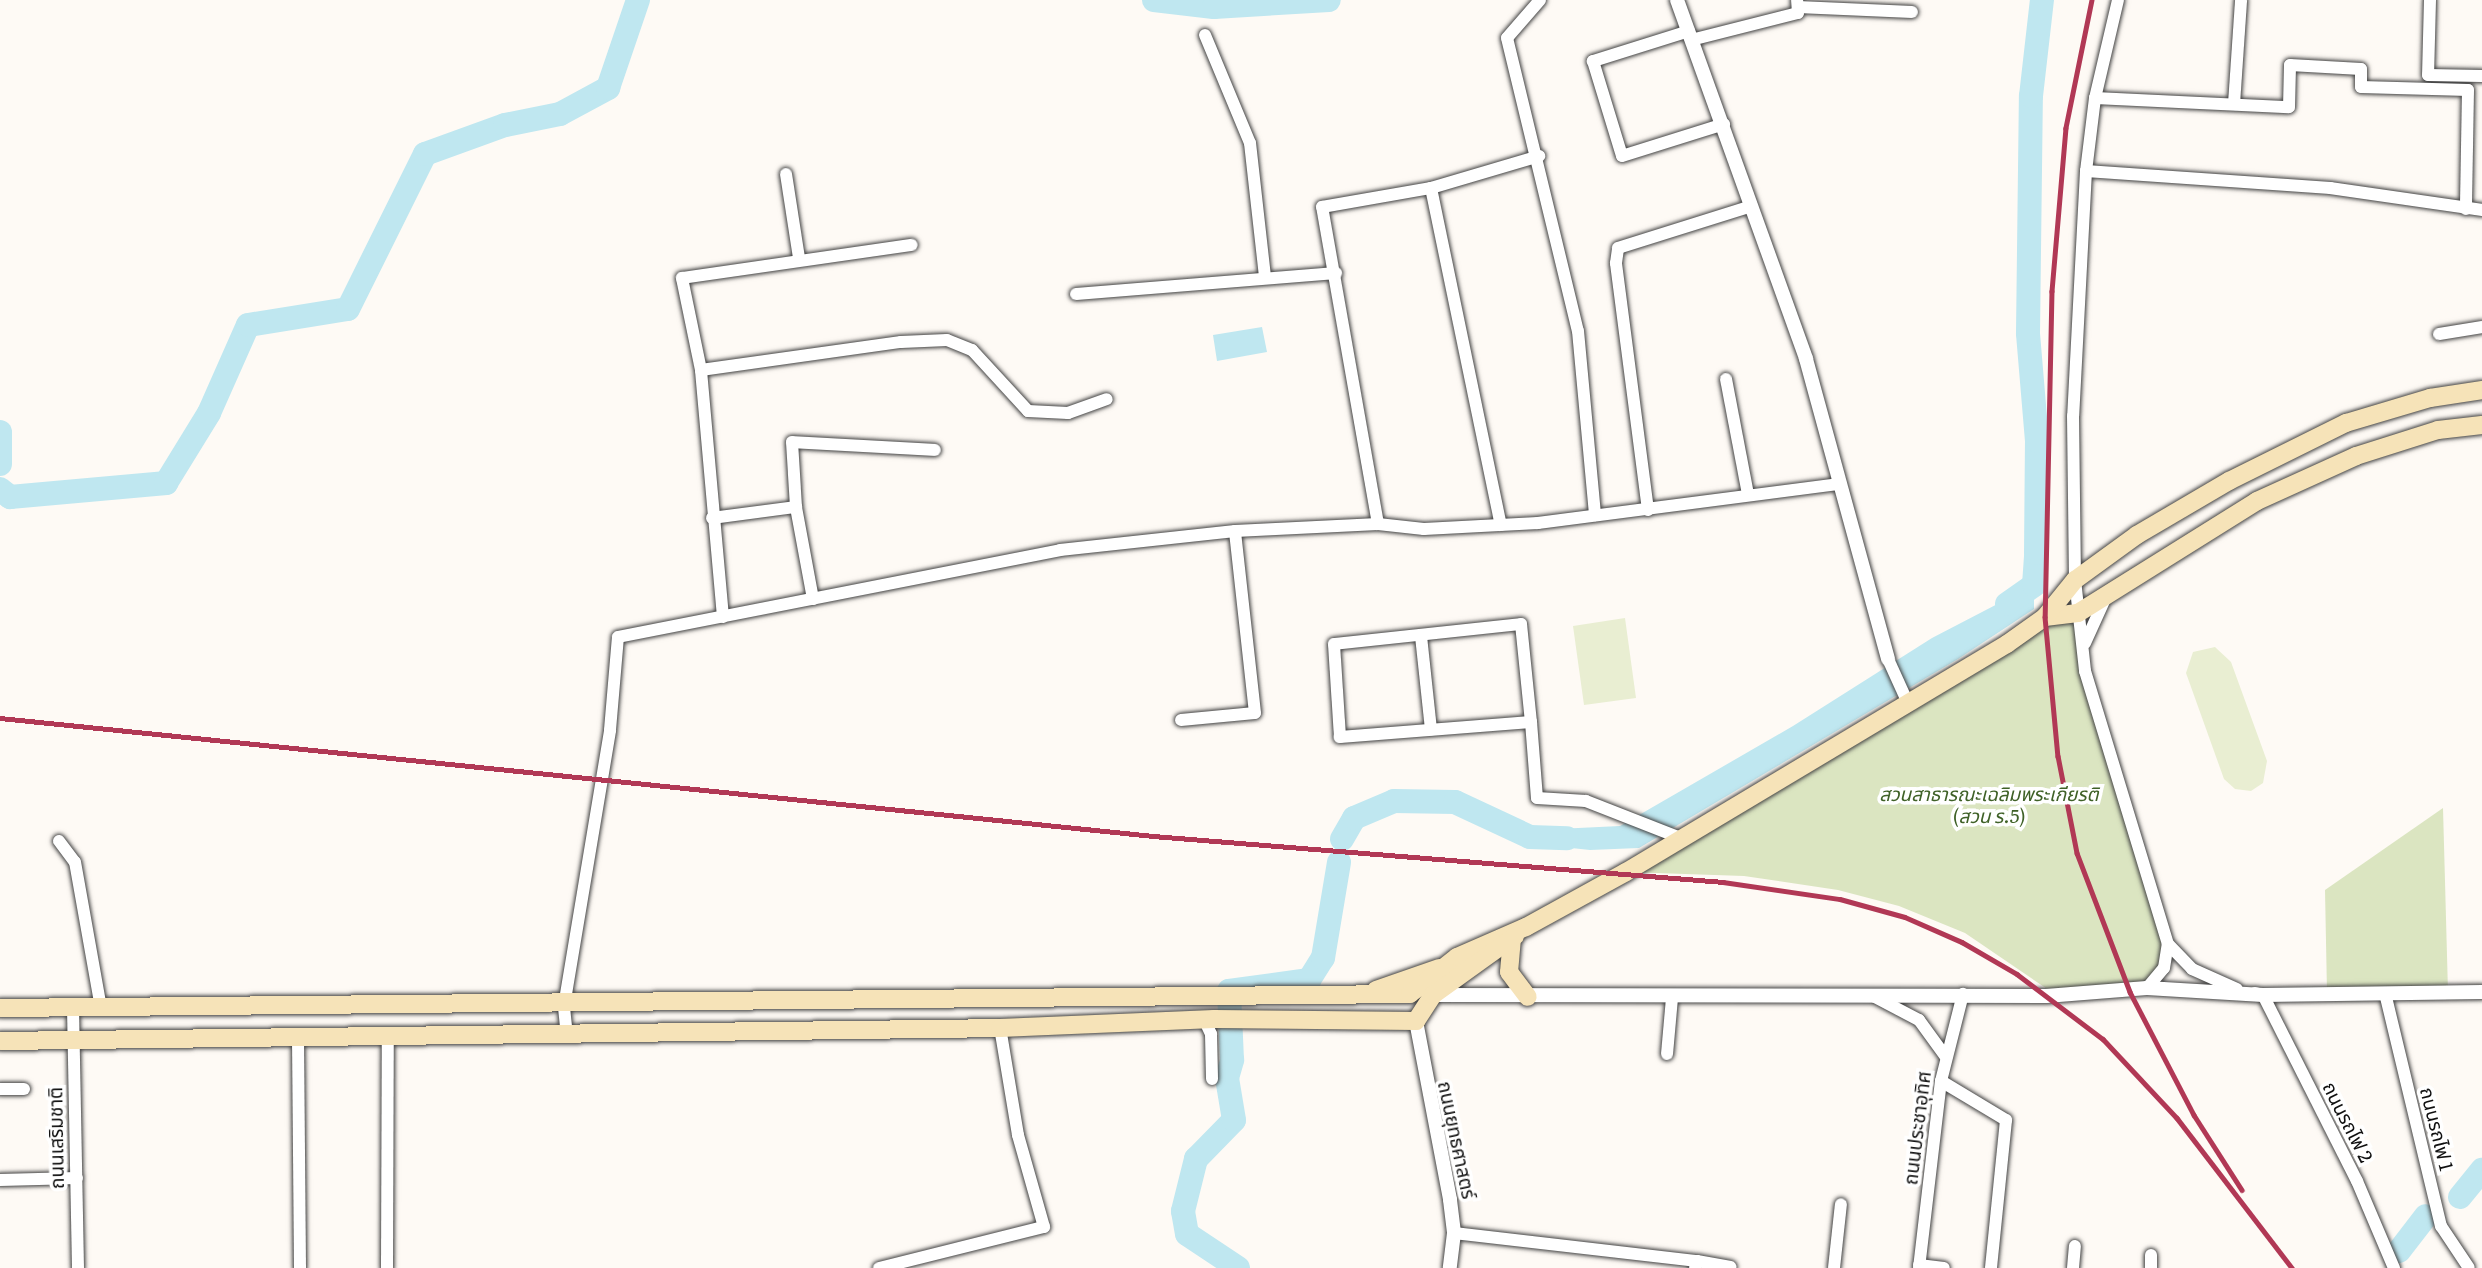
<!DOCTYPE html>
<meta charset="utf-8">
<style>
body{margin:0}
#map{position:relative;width:2482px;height:1268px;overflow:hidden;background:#fefaf5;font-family:Literata,"Noto Sans Thai",serif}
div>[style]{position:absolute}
.green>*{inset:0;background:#dbe5c1}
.pitch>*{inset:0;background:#e9eed2}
.water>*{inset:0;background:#bfe7f0}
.river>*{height:24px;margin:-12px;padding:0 12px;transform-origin:12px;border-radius:12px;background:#bfe7f0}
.roads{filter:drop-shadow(0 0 2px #434343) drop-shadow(0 0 2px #434343)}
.minor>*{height:12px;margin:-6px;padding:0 6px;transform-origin:6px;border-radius:6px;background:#fff}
.tertiary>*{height:14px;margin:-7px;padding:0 7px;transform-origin:7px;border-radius:7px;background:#fff}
.secondary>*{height:18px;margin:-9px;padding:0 9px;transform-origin:9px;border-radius:9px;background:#f6e3b8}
.rail>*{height:4.5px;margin:-2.25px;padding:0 2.25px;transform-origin:2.25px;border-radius:2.25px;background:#b13855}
span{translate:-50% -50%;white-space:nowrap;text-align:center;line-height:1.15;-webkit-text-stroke:7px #fff;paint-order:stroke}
.park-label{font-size:19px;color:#3f6127;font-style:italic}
.street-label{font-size:19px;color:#101010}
</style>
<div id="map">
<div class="green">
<div style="clip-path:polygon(2078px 613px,2085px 671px,2167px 957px,2147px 988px,2056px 995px,1965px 933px,1899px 906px,1838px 890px,1744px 876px,1626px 872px,2045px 617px)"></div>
<div style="clip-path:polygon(2443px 808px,2448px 992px,2327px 993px,2325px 890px)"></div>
</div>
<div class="pitch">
<div style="clip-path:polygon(1625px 618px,1636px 698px,1584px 705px,1573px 626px)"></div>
<div style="clip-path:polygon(2215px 647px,2231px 662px,2267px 761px,2263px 783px,2251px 791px,2235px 789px,2224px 779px,2186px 673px,2193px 652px)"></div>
</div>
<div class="water">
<div style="clip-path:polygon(1262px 327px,1267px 352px,1217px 361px,1213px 335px)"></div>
<div style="clip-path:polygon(2034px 585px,2034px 609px,1958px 659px,1639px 848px,1590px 850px,1534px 844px,1536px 830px,1620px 826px,1793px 726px,1932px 638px)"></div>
</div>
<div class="river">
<div style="left:1154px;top:0;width:60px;rotate:6.7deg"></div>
<div style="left:1214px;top:7px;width:115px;rotate:-3.5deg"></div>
<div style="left:0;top:432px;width:32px;rotate:90deg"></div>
<div style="left:0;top:489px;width:13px;rotate:39deg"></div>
<div style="left:10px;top:497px;width:157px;rotate:-5.1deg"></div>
<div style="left:166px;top:483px;width:82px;rotate:-58.4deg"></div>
<div style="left:209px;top:413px;width:96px;rotate:-66.1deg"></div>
<div style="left:248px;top:325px;width:101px;rotate:-9.1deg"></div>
<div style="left:348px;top:309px;width:173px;rotate:-63.6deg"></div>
<div style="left:425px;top:154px;width:85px;rotate:-19.9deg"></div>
<div style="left:505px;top:125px;width:56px;rotate:-11.3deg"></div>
<div style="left:560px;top:114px;width:55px;rotate:-28.4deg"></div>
<div style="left:608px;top:88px;width:93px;rotate:-71.2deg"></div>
<div style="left:2007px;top:604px;width:33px;rotate:-35deg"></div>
<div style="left:2034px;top:585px;width:32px;rotate:-86deg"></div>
<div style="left:2036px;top:553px;width:112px;rotate:-89.5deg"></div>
<div style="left:2037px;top:441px;width:108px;rotate:-94.8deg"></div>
<div style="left:2028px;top:333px;width:237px;rotate:-89.3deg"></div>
<div style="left:2031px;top:96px;width:97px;rotate:-83.5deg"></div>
<div style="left:1342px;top:839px;width:24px;rotate:-60deg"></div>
<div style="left:1354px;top:818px;width:43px;rotate:-23deg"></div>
<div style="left:1394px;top:801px;width:61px;rotate:0.9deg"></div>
<div style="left:1455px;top:802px;width:83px;rotate:25deg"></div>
<div style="left:1530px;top:837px;width:37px;rotate:2deg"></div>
<div style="left:2460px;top:1197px;width:35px;rotate:-51deg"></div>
<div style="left:2399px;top:1251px;width:44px;rotate:-52.4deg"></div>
<div style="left:1238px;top:1268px;width:61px;rotate:-146.3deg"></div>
<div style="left:1187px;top:1234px;width:23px;rotate:-100deg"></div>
<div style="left:1183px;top:1211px;width:54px;rotate:-76deg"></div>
<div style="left:1196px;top:1159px;width:54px;rotate:-45.7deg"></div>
<div style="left:1234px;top:1120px;width:43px;rotate:-99.5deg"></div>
<div style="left:1227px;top:1078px;width:19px;rotate:-74deg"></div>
<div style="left:1232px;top:1060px;width:69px;rotate:-92.5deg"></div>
<div style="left:1229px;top:991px;width:81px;rotate:-7.8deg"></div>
<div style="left:1309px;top:980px;width:26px;rotate:-58deg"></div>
<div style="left:1323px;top:958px;width:97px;rotate:-80.5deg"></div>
</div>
<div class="roads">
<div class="minor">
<div style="left:1540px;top:0;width:50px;rotate:131deg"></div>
<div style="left:1507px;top:38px;width:301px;rotate:76.4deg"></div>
<div style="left:1578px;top:331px;width:185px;rotate:84.7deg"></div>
<div style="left:2118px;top:0;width:101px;rotate:103.2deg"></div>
<div style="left:2095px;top:98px;width:74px;rotate:97deg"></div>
<div style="left:2086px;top:171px;width:245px;rotate:4deg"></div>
<div style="left:2330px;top:188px;width:154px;rotate:8.2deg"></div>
<div style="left:2430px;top:0;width:75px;rotate:91.5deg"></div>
<div style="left:2428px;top:75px;width:54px;rotate:1.1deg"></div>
<div style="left:1798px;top:7px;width:114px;rotate:2.5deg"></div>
<div style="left:1689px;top:31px;width:101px;rotate:162.6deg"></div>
<div style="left:1593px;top:61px;width:99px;rotate:73deg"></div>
<div style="left:1622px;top:156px;width:107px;rotate:-17.4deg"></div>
<div style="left:1205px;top:35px;width:117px;rotate:67.4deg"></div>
<div style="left:1250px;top:143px;width:134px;rotate:83.6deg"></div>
<div style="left:1695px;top:39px;width:106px;rotate:-14.2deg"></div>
<div style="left:1798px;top:13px;width:13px;rotate:-94deg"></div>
<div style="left:2095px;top:98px;width:194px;rotate:2.7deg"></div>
<div style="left:2289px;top:107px;width:42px;rotate:-88.6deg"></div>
<div style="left:2290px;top:65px;width:71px;rotate:3.2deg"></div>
<div style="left:2361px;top:69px;width:18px;rotate:90deg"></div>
<div style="left:2361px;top:87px;width:107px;rotate:1.6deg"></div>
<div style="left:2468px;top:90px;width:119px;rotate:91deg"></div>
<div style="left:2234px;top:104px;width:104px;rotate:-86.1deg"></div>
<div style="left:2086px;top:171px;width:245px;rotate:93deg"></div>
<div style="left:2073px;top:416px;width:164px;rotate:89.3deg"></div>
<div style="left:2075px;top:580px;width:92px;rotate:83.7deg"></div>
<div style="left:2085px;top:671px;width:285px;rotate:73.1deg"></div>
<div style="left:2168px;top:944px;width:35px;rotate:46deg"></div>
<div style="left:2192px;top:969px;width:49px;rotate:24deg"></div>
<div style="left:786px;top:174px;width:85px;rotate:81.2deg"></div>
<div style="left:1431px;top:188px;width:344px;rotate:78.3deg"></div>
<div style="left:1076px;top:294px;width:261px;rotate:-4.6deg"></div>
<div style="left:2439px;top:334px;width:44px;rotate:-9.2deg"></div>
<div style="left:701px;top:370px;width:202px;rotate:-8deg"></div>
<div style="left:901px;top:342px;width:46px;rotate:-2.5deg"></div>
<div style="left:947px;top:340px;width:27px;rotate:22deg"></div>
<div style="left:972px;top:350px;width:83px;rotate:47.4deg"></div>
<div style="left:1028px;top:411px;width:40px;rotate:2.9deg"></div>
<div style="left:1068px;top:413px;width:41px;rotate:-19.7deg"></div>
<div style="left:1726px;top:379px;width:117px;rotate:79.2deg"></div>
<div style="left:1648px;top:510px;width:249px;rotate:-97.4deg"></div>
<div style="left:1616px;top:263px;width:15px;rotate:-82deg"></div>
<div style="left:1618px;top:248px;width:140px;rotate:-17.4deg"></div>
<div style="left:712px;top:518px;width:85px;rotate:-7.5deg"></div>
<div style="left:1378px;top:524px;width:322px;rotate:-100deg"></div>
<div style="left:1322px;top:207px;width:111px;rotate:-9.9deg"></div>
<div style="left:1431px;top:188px;width:113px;rotate:-16.5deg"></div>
<div style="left:813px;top:599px;width:94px;rotate:-100.5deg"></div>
<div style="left:796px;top:507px;width:65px;rotate:-93.5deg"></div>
<div style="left:792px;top:442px;width:143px;rotate:3.2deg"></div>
<div style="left:723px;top:617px;width:248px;rotate:-95.1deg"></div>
<div style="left:701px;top:370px;width:94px;rotate:-101.7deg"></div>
<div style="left:682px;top:278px;width:232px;rotate:-8.2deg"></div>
<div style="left:1421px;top:636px;width:94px;rotate:83.9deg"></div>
<div style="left:2085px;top:643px;width:48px;rotate:-65.6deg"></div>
<div style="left:1888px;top:659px;width:48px;rotate:65.6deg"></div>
<div style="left:1181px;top:720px;width:74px;rotate:-5.4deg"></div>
<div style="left:1255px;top:713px;width:183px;rotate:-96.3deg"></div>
<div style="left:1531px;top:722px;width:192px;rotate:175.5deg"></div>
<div style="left:1340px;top:737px;width:93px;rotate:-93.7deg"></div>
<div style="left:1334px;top:644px;width:188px;rotate:-6.1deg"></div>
<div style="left:1521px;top:624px;width:99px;rotate:84.2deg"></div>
<div style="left:1531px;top:722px;width:76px;rotate:85.5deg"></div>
<div style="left:1537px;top:798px;width:49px;rotate:3.5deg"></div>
<div style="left:1586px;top:801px;width:104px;rotate:21.4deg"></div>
<div style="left:59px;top:841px;width:26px;rotate:53deg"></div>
<div style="left:75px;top:862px;width:148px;rotate:79.9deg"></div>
<div style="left:2147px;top:988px;width:26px;rotate:-50deg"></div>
<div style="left:2164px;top:968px;width:24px;rotate:-81deg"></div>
<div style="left:2255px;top:993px;width:8px;rotate:14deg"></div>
<div style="left:2263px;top:995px;width:208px;rotate:63.2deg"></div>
<div style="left:2357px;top:1181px;width:95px;rotate:67deg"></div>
<div style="left:2385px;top:993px;width:240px;rotate:76.5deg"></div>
<div style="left:2441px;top:1226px;width:50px;rotate:56.3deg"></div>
<div style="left:1873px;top:996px;width:52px;rotate:27.6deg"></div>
<div style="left:1919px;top:1020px;width:46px;rotate:53.9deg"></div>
<div style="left:73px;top:1008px;width:260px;rotate:88.9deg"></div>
<div style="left:1204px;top:1019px;width:17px;rotate:65deg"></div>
<div style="left:1211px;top:1034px;width:45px;rotate:88.7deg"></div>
<div style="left:567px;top:1036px;width:30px;rotate:-96deg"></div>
<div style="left:564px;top:1006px;width:280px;rotate:-80.5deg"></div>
<div style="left:610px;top:730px;width:93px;rotate:-85.1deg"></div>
<div style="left:618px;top:637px;width:450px;rotate:-11.1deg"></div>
<div style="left:1060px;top:550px;width:176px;rotate:-6.2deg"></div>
<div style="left:1235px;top:531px;width:143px;rotate:-2.8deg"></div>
<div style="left:1378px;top:524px;width:46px;rotate:6.2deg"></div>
<div style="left:1424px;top:529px;width:114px;rotate:-3deg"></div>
<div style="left:1538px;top:523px;width:302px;rotate:-7.4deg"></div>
<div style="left:298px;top:1038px;width:230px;rotate:89.5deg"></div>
<div style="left:1667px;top:1054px;width:56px;rotate:-84.9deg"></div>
<div style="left:1941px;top:1081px;width:76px;rotate:31deg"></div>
<div style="left:2006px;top:1120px;width:149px;rotate:95.8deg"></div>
<div style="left:0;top:1089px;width:24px"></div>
<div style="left:0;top:1180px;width:77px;rotate:-1.5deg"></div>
<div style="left:1454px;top:1233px;width:245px;rotate:6.6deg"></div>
<div style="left:1697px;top:1261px;width:7px;rotate:106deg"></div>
<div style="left:1697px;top:1261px;width:34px;rotate:10deg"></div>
<div style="left:1919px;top:1265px;width:25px;rotate:7deg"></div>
<div style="left:387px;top:1268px;width:231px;rotate:-89.8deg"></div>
<div style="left:879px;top:1268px;width:170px;rotate:-14deg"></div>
<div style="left:1044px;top:1227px;width:96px;rotate:-105.8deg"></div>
<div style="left:1018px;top:1135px;width:109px;rotate:-99.5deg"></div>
<div style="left:1834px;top:1268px;width:64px;rotate:-83.8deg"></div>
<div style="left:1919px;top:1268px;width:188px;rotate:-83.3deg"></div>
<div style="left:1941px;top:1081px;width:90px;rotate:-75.8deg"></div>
<div style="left:2073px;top:1268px;width:22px;rotate:-85deg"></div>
<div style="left:2151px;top:1268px;width:13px;rotate:-90deg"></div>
</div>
<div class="tertiary">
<div style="left:1677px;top:0;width:381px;rotate:70.2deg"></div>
<div style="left:1806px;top:359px;width:311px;rotate:74.7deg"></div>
<div style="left:1433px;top:995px;width:613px;rotate:0.09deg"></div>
<div style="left:2046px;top:996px;width:101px;rotate:-4.5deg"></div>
<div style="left:2147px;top:988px;width:116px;rotate:3.5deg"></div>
<div style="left:2263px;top:995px;width:219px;rotate:-0.8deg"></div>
<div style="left:1416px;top:1021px;width:182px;rotate:79.2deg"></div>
<div style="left:1450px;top:1200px;width:33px;rotate:83deg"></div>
<div style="left:1454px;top:1233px;width:35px;rotate:97deg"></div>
</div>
<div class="secondary">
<div style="left:2045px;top:617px;width:33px;rotate:-7deg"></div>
<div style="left:2078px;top:613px;width:211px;rotate:-32deg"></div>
<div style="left:2257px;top:501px;width:109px;rotate:-24.4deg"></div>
<div style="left:2356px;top:456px;width:86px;rotate:-17.6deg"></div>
<div style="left:2438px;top:430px;width:44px;rotate:-6.5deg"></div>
<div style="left:1512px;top:938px;width:34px;rotate:95deg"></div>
<div style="left:1509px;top:972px;width:31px;rotate:53deg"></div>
<div style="left:1376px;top:990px;width:67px;rotate:-19.2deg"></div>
<div style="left:0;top:1008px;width:1410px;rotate:-0.57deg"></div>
<div style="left:1410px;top:994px;width:60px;rotate:-38.2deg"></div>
<div style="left:1457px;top:957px;width:75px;rotate:-23.5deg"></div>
<div style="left:1526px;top:927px;width:114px;rotate:-28.8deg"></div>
<div style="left:1626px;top:872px;width:444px;rotate:-30.9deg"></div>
<div style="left:2007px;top:644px;width:47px;rotate:-35.4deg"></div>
<div style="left:2045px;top:617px;width:48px;rotate:-51deg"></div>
<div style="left:2075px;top:580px;width:77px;rotate:-36deg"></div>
<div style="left:2137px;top:535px;width:107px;rotate:-30.4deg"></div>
<div style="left:2229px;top:481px;width:131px;rotate:-26.4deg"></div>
<div style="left:2346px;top:423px;width:88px;rotate:-16.6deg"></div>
<div style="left:2430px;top:398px;width:53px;rotate:-8.7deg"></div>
<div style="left:0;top:1041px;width:1000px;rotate:-0.74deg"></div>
<div style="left:1000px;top:1028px;width:214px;rotate:-2.4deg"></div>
<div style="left:1214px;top:1019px;width:202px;rotate:0.6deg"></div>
<div style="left:1416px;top:1021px;width:31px;rotate:-57deg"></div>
<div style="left:1433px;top:995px;width:101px;rotate:-35.7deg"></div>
</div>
</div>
<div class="rail">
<div style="left:2092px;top:0;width:131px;rotate:101.5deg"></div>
<div style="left:2066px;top:128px;width:164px;rotate:94.9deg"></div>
<div style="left:2052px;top:291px;width:326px;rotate:91.2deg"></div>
<div style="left:2045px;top:617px;width:140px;rotate:84.7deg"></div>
<div style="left:2058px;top:756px;width:99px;rotate:78.9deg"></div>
<div style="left:2077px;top:853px;width:149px;rotate:69.1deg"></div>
<div style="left:2130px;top:992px;width:139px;rotate:62.5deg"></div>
<div style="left:2194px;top:1115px;width:89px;rotate:57.4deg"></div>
<div style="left:0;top:718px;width:1159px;rotate:5.84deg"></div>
<div style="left:1153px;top:836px;width:572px;rotate:4.61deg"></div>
<div style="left:1723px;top:882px;width:118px;rotate:8.3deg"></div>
<div style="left:1840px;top:899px;width:67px;rotate:15.5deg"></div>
<div style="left:1905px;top:917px;width:62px;rotate:23.7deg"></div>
<div style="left:1962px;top:942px;width:64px;rotate:30.2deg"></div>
<div style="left:2017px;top:974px;width:108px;rotate:37.1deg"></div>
<div style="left:2103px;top:1039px;width:108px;rotate:46.9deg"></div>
<div style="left:2177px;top:1118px;width:189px;rotate:52.5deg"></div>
</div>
<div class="park-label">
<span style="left:1989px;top:805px">สวนสาธารณะเฉลิมพระเกียรติ<br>(สวน ร.5)</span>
</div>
<div class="street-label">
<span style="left:2348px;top:1122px;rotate:63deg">ถนนรถไฟ 2</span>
<span style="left:1917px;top:1128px;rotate:-83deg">ถนนประชาอุทิศ</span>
<span style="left:2437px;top:1129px;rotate:76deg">ถนนรถไฟ 1</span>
<span style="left:56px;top:1138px;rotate:-91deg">ถนนเสริมชาติ</span>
<span style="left:1457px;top:1140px;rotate:78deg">ถนนยุทธศาสตร์</span>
</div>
</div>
